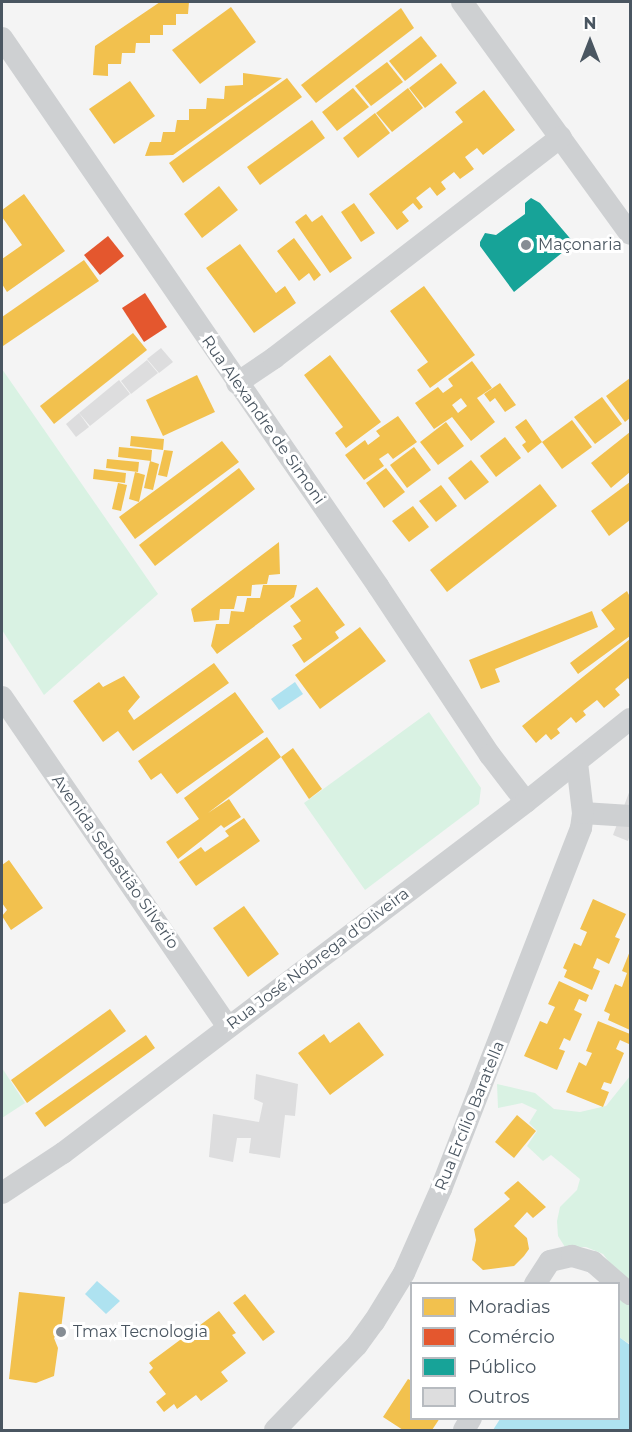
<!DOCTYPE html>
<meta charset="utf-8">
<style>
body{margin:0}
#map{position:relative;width:632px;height:1432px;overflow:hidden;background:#f4f4f4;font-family:Montserrat,sans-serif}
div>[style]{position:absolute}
.green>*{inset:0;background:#d9f2e3}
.water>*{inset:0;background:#aee2f0}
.homes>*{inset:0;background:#f2c14e}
.shops>*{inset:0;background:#e4572e}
.public>*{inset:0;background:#17a398}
.building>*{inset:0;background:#ddddde}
.minor>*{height:22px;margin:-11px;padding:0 11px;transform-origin:11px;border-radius:11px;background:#ced0d2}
.dots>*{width:16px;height:16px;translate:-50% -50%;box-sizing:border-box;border:3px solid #fff;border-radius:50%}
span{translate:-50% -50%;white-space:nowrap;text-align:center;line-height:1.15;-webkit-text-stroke:6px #fff;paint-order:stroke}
.poi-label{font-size:16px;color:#4a5661}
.left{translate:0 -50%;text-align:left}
.street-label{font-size:16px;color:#4a5661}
.frame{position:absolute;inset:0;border:3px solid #4a5661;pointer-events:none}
.legend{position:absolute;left:410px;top:1282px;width:210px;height:138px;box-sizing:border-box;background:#fff;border:2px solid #b7bbc0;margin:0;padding:8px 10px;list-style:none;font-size:18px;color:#4a5661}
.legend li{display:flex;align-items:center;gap:12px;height:30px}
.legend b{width:30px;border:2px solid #b7bbc0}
.north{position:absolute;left:560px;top:12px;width:60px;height:60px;-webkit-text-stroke:4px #fff;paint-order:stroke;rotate:0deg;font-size:16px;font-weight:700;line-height:24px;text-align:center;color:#4a5661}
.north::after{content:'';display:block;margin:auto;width:21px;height:27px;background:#4a5661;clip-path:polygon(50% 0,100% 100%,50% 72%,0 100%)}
</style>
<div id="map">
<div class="green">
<div style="clip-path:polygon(2px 369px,158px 594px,44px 695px,2px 630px)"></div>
<div style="clip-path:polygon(429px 712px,481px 788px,479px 804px,365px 890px,304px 803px)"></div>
<div style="clip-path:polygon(2px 1068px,25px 1103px,2px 1118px)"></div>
<div style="clip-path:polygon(630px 1076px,630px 1289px,603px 1254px,586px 1247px,565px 1247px,558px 1236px,557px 1221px,560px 1207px,577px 1190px,580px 1179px,551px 1155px,543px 1161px,527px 1146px,537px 1131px,529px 1123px,537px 1110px,522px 1103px,498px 1108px,497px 1084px,535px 1093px,554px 1109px,580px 1112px,606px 1106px)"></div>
<div style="clip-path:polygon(618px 1296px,630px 1306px,630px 1342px,628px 1343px,619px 1337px)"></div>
</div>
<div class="water">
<div style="clip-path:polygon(295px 682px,303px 694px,279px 710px,271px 699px)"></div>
<div style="clip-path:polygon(97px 1281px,120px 1301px,106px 1314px,85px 1294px)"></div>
<div style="clip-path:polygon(619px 1337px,630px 1345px,630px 1430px,493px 1430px,500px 1419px,618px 1418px)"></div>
</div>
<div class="homes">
<div style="clip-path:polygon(160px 2px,189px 2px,188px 14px,176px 14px,176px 25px,163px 25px,163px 35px,150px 35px,150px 43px,136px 43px,135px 53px,122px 53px,121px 64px,108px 64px,108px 76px,93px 75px,95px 46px)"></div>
<div style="clip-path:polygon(231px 7px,256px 42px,200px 84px,172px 50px)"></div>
<div style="clip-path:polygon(401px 8px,414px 28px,316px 103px,301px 85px)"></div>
<div style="clip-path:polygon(421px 36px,437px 56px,405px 81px,389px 61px)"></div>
<div style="clip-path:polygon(387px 62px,403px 82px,371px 106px,355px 86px)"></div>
<div style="clip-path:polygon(441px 63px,457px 83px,425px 108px,409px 88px)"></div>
<div style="clip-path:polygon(243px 73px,282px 78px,173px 155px,145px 156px,150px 142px,161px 142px,163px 132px,175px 132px,177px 120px,189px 120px,189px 109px,206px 109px,207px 98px,224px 99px,225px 86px,243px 85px)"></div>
<div style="clip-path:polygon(287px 78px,302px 97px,183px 183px,169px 163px)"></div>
<div style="clip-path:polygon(130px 81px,155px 116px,114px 144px,89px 109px)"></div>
<div style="clip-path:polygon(353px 88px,369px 107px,337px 131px,322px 112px)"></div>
<div style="clip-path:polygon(408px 88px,423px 108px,392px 132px,376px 113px)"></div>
<div style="clip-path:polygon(484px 90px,515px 130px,483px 155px,477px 148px,465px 157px,474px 169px,460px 179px,454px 172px,441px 182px,446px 189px,437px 196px,430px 187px,416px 198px,423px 207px,419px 210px,413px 203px,402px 212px,409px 221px,397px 230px,369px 194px,463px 122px,455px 112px)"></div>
<div style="clip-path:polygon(375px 113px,390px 133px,358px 158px,343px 138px)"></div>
<div style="clip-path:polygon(312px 120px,325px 138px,260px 185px,247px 167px)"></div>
<div style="clip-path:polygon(219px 186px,238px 210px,202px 238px,184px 214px)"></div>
<div style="clip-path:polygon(24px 194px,65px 251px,7px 292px,2px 284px,2px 259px,22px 245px,2px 217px,2px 210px)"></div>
<div style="clip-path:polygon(354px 203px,375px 233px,361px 242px,341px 212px)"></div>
<div style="clip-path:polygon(306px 214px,312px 222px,322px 215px,352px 258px,330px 273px,295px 222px)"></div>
<div style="clip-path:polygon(294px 238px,321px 275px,314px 281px,309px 273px,299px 281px,277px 251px)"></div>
<div style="clip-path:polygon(240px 244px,276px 293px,285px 286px,296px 303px,254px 333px,206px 268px)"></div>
<div style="clip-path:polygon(84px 260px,99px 281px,3px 346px,2px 317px)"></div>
<div style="clip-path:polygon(424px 286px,475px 355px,430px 388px,417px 370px,428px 362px,390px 311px)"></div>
<div style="clip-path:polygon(133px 333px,147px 350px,54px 424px,40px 406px)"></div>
<div style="clip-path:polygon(330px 355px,381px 422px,346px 448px,335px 433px,343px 427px,304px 375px)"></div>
<div style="clip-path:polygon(evenodd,472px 361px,492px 388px,477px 398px,495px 422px,471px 441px,452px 417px,434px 429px,415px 403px,438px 387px,443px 393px,453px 386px,448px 379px,472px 361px,461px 398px,467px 406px,458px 413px,452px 405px,461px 398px)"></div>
<div style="clip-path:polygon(197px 375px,215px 412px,163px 436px,146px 400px)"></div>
<div style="clip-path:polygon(630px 378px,630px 418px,625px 422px,606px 396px)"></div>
<div style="clip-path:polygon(500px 383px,516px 405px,505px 412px,495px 398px,490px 402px,484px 394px)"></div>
<div style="clip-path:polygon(602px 397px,622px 424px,595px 444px,574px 417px)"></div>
<div style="clip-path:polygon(398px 416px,417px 442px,393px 459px,388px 453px,379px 459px,384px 466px,364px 480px,345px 455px,365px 440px,368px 445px,380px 436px,376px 431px)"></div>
<div style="clip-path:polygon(526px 419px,542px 442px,528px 453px,522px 445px,526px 442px,515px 427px)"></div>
<div style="clip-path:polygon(572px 420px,592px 447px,562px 469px,542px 442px)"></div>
<div style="clip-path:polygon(446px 422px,464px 446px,438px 465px,420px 442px)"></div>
<div style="clip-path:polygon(630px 432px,630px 472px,611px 488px,591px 463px)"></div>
<div style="clip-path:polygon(131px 436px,164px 439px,163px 450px,130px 446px)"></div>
<div style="clip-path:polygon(505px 437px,521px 458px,496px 477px,480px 456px)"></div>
<div style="clip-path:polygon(222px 441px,239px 462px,135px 539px,119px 517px)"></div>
<div style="clip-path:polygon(119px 447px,152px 450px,151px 461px,118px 457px)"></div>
<div style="clip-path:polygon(414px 447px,431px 470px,407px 488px,390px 465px)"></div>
<div style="clip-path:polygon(164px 450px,173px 451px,167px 477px,158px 475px)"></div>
<div style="clip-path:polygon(107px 459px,139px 462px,138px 472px,106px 468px)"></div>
<div style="clip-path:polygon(471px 460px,489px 482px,465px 500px,448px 478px)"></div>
<div style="clip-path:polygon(150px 461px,159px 464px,153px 490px,144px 488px)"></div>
<div style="clip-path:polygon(239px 468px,255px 489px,155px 566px,139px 545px)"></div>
<div style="clip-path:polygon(386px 468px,405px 492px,384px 508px,366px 483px)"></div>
<div style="clip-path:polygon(94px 469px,126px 473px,125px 483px,93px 479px)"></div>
<div style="clip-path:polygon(135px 472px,145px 475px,139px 502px,129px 499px)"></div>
<div style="clip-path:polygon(630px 482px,630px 520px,609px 536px,591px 511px)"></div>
<div style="clip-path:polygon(118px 483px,127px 485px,121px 511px,112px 509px)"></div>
<div style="clip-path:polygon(540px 484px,557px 506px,447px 592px,430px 570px)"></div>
<div style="clip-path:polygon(441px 485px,457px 506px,436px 522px,419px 501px)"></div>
<div style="clip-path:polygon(413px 506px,429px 527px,409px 542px,392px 521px)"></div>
<div style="clip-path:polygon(279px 542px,280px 574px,269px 575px,267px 584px,252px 585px,251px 596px,237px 596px,234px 609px,220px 609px,219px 620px,194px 622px,191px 609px)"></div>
<div style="clip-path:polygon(263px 585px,297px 585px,294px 597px,217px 654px,211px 646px,216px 624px,229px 624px,231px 611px,244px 612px,247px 598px,260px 598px)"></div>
<div style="clip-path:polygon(317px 587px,345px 625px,335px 632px,339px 638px,304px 663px,292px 645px,302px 639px,293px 626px,301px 621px,290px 606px)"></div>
<div style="clip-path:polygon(627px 591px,630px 597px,630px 636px,578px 674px,570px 663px,615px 629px,601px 610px)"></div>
<div style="clip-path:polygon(592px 611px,598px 627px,495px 669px,500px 682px,481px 689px,469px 660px)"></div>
<div style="clip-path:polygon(360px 627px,386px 661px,320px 709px,295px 675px)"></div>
<div style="clip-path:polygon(630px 639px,630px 681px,628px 678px,615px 689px,620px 695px,604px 708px,597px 700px,583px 711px,586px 715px,576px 723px,571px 717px,557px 729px,560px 733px,551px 740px,546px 734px,536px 743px,522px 726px)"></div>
<div style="clip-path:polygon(214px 663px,229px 683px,133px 751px,118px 731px,103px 742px,73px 701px,99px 682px,103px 687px,124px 676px,140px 697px,128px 711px,134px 720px)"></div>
<div style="clip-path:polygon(235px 692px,264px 732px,177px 794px,161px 773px,151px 780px,138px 761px)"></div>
<div style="clip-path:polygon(267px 737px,281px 757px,208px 813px,229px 799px,241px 817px,224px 828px,221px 825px,178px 859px,166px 842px,199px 819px,184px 798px)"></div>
<div style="clip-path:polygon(293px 748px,322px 789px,309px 799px,281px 757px)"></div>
<div style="clip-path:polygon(244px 818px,260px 841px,196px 886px,179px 862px,201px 847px,205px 852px,229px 836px,225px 831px)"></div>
<div style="clip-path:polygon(9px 860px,43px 908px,11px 930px,2px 916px,7px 910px,2px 903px,2px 865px)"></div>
<div style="clip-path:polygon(593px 899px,626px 914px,615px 937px,620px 939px,609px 964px,597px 958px,593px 968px,600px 971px,592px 990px,564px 977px,567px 970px,563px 968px,574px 943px,581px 946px,587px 932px,580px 929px)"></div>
<div style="clip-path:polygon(244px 906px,279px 954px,248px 977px,213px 928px)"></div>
<div style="clip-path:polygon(630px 951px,630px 1030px,608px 1020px,610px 1014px,604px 1011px,615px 984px,622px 987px,627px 973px,622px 971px)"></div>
<div style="clip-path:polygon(559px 981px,589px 995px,586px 1002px,579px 999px,574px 1010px,582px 1014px,570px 1041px,564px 1038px,559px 1049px,565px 1051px,557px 1070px,524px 1056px,540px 1021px,547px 1024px,555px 1007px,548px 1004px)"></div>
<div style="clip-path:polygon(110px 1009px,126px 1031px,27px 1103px,11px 1080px)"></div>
<div style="clip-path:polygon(598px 1021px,630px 1034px,629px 1044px,620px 1040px,616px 1049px,624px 1053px,611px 1084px,604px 1082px,601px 1089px,609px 1092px,603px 1107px,566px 1092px,579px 1062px,586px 1066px,592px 1053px,586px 1051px)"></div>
<div style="clip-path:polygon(359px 1022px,384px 1055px,330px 1095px,298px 1053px,324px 1034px,330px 1043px)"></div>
<div style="clip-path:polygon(146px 1035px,155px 1048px,45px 1127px,35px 1113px)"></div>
<div style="clip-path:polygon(517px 1115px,536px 1131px,514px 1158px,495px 1142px)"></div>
<div style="clip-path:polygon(518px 1181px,546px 1207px,533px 1218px,527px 1212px,514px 1226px,527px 1238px,529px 1249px,524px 1256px,514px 1266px,483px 1270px,472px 1260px,476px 1240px,474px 1229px,510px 1199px,504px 1193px)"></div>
<div style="clip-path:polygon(19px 1292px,65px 1297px,61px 1329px,54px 1338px,58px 1348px,54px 1376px,36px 1383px,9px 1379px)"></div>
<div style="clip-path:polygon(245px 1294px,275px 1332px,263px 1341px,233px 1303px)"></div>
<div style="clip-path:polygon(219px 1311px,236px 1333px,232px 1335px,246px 1353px,221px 1372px,228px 1381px,201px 1401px,196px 1395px,177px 1409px,174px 1404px,164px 1412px,156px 1402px,166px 1394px,149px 1372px,153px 1368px,149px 1363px)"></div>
<div style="clip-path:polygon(408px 1379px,412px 1381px,412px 1418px,440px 1418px,432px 1430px,403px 1430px,383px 1417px)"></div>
</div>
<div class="shops">
<div style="clip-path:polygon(108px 236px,124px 256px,100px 275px,84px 255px)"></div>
<div style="clip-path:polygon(145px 293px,167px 327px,144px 342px,122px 308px)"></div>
</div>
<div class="public">
<div style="clip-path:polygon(531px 198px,540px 203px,574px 243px,514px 292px,480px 246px,480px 242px,485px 233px,496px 235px,525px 214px,525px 203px)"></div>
</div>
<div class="building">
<div style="clip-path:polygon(161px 348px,173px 362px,159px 373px,147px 359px)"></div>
<div style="clip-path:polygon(147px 360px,158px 373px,131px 394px,121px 381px)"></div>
<div style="clip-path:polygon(119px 380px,130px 394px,90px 426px,79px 413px)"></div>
<div style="clip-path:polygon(79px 413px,89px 427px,76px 437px,66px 424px)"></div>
<div style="clip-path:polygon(630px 790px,630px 835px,628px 841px,613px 835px)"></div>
<div style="clip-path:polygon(256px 1074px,298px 1084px,295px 1116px,285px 1115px,280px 1158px,249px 1153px,251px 1138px,237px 1138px,233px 1162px,209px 1157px,213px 1114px,259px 1122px,263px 1103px,254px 1099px)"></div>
</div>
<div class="minor">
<div style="left:462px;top:2px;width:286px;rotate:54.1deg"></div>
<div style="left:2px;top:38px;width:665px;rotate:55.54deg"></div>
<div style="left:378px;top:586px;width:203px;rotate:56.5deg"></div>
<div style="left:490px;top:755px;width:59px;rotate:52.5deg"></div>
<div style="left:237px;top:383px;width:45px;rotate:-34deg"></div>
<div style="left:274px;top:358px;width:362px;rotate:-37.6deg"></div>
<div style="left:2px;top:697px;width:400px;rotate:55.6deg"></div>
<div style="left:583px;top:813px;width:47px;rotate:3.7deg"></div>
<div style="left:2px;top:1193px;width:73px;rotate:-33.3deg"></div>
<div style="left:63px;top:1153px;width:581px;rotate:-37.17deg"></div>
<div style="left:526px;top:802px;width:133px;rotate:-38.6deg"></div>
<div style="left:535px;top:1284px;width:27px;rotate:-57deg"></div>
<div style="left:550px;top:1261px;width:23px;rotate:-13deg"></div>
<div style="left:572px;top:1256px;width:22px;rotate:16deg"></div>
<div style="left:593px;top:1262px;width:49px;rotate:40.9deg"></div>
<div style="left:275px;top:1430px;width:118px;rotate:-46deg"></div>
<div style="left:357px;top:1345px;width:29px;rotate:-54deg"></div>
<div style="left:374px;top:1322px;width:57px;rotate:-58.5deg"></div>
<div style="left:404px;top:1273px;width:92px;rotate:-66.2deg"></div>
<div style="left:441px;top:1189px;width:387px;rotate:-68.8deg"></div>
<div style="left:581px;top:828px;width:15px;rotate:-82deg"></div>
<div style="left:583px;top:813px;width:50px;rotate:-96.8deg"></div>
<div style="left:464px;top:1430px;width:14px;rotate:-60deg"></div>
</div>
<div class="dots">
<div style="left:526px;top:245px;background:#868d94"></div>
<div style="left:61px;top:1332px;background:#868d94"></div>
</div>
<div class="poi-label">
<span class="left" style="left:538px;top:245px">Maçonaria</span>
<span class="left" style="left:73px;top:1332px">Tmax Tecnologia</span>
</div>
<div class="street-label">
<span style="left:263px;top:420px;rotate:55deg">Rua Alexandre de Simoni</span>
<span style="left:115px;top:862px;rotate:55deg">Avenida Sebastião Silvério</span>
<span style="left:318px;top:959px;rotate:-37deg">Rua José Nóbrega d'Oliveira</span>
<span style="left:470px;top:1116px;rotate:-68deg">Rua Ercílio Baratella</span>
</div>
<div class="frame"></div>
<ul class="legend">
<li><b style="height:16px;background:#f2c14e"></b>Moradias</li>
<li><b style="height:16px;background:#e4572e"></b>Comércio</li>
<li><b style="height:16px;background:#17a398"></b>Público</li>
<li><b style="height:16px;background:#ddddde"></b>Outros</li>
</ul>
<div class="north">N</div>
</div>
